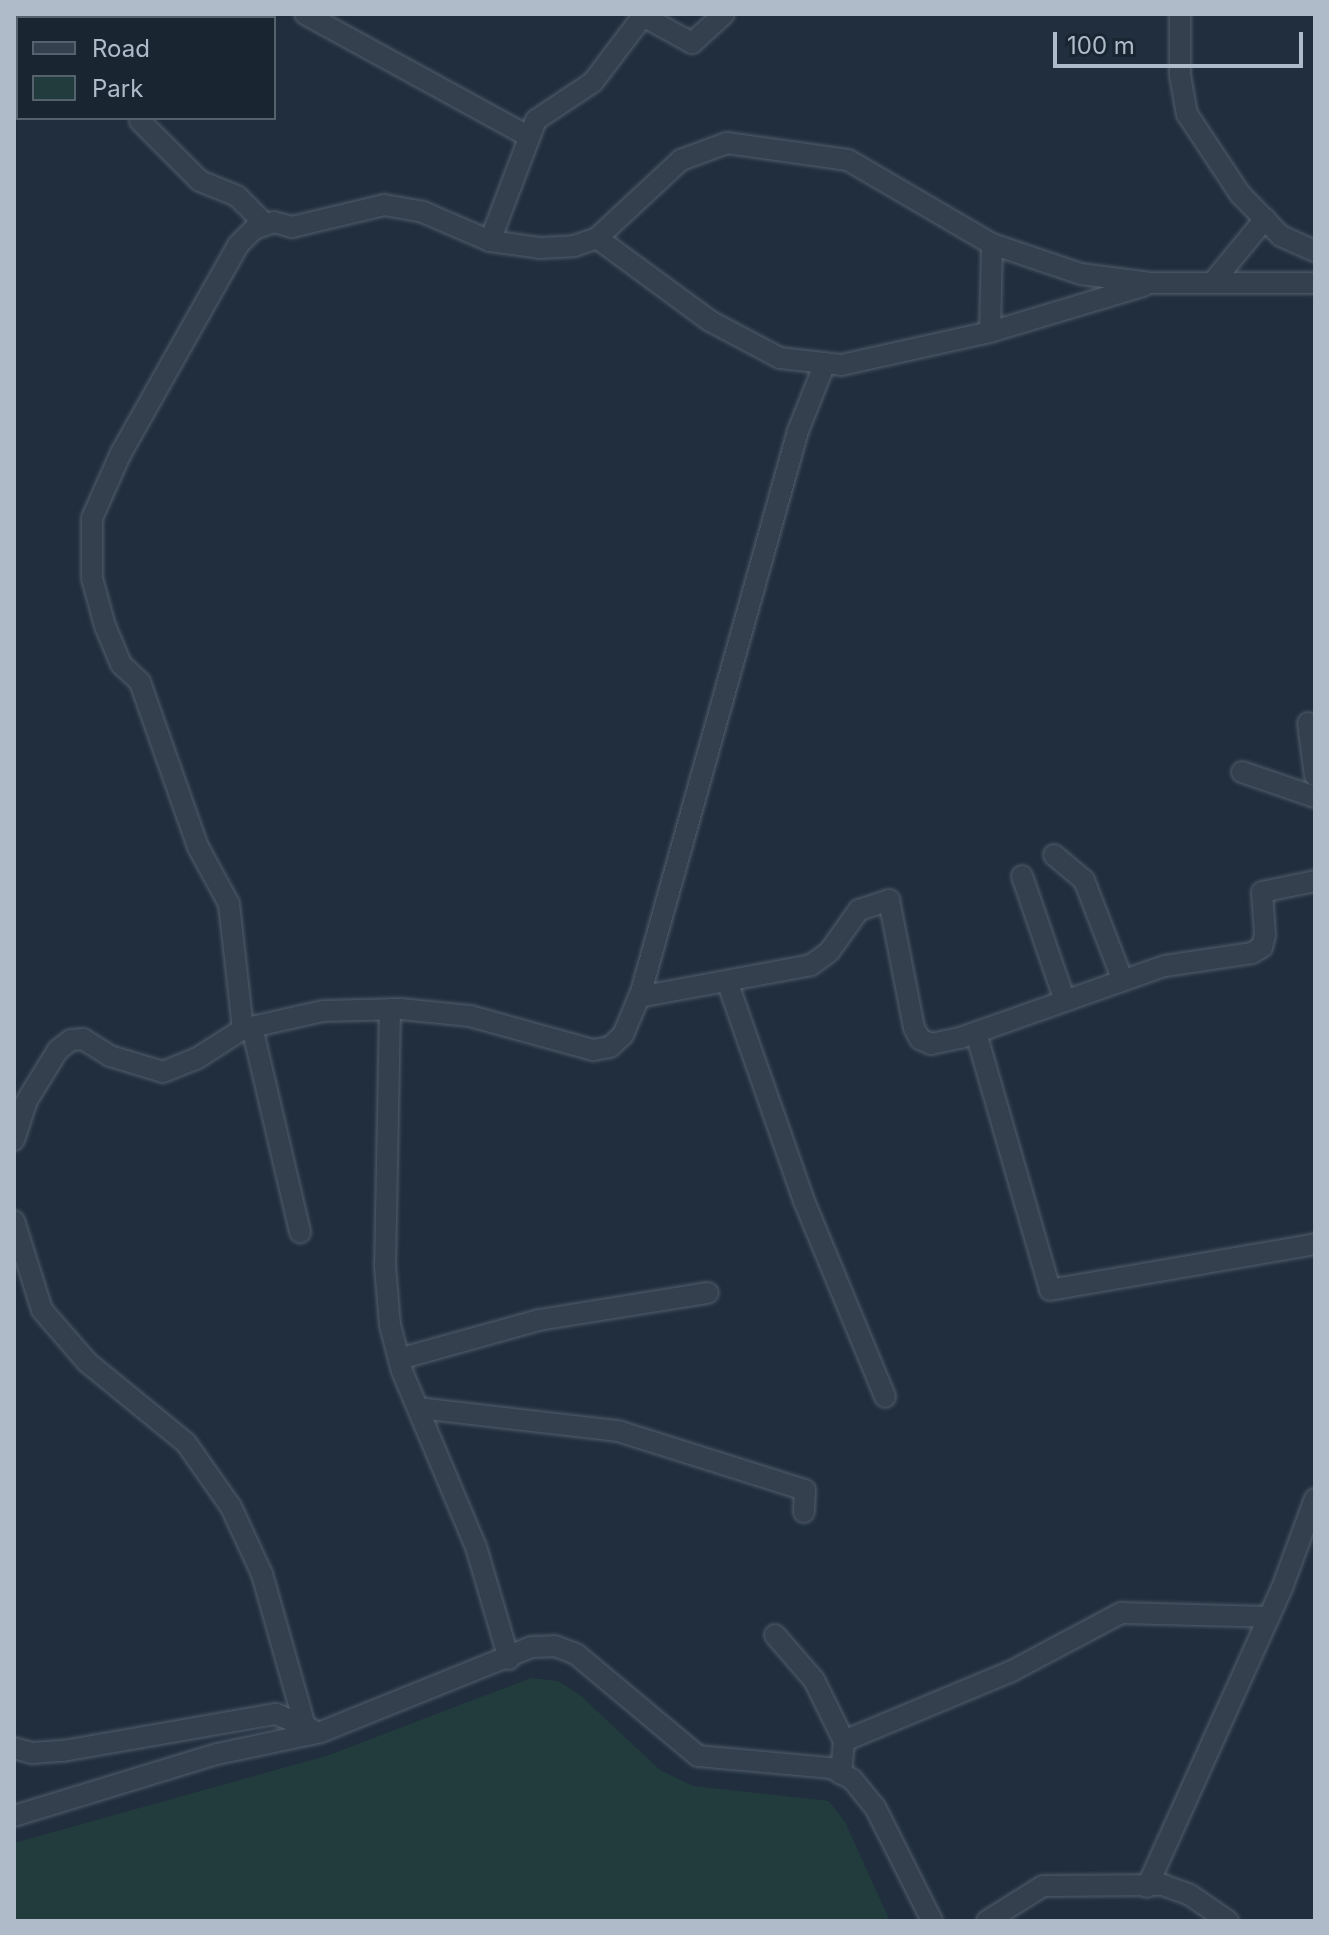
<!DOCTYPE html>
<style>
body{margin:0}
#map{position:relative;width:1329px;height:1935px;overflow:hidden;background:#202e3d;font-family:Inter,sans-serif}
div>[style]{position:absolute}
.green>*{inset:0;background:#223c3e}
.roads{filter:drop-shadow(0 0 2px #535e6b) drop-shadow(0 0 2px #535e6b)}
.street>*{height:20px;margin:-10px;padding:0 10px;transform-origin:10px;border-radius:10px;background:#34404d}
span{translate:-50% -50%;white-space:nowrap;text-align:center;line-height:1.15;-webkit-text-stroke:7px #1a2532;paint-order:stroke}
.frame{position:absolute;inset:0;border:16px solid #b0bbc9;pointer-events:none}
.legend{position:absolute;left:16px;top:16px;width:260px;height:104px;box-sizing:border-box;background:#1a2532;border:2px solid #56616e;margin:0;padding:10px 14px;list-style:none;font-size:24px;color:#b0bbc9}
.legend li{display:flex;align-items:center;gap:16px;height:40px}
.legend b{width:40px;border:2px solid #56616e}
.scale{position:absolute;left:1053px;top:32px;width:250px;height:36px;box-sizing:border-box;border:4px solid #b0bbc9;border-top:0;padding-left:10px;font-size:24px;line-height:28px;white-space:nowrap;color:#b0bbc9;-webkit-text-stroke:6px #1a2532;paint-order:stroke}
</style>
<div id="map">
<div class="green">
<div style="clip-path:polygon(531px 1678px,558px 1681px,580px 1695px,660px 1770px,693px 1786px,829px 1801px,845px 1822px,890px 1921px,14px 1921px,14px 1843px,326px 1756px)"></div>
</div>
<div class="roads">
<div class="street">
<div style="left:305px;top:14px;width:256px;rotate:28.7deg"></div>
<div style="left:1180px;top:14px;width:61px;rotate:90deg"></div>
<div style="left:1180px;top:75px;width:40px;rotate:80deg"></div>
<div style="left:1187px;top:114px;width:96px;rotate:56.5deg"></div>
<div style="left:1240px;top:194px;width:59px;rotate:45.7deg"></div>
<div style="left:1281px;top:236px;width:37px;rotate:24deg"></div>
<div style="left:140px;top:121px;width:85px;rotate:45deg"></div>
<div style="left:200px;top:181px;width:40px;rotate:22deg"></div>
<div style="left:237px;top:196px;width:41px;rotate:45deg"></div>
<div style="left:597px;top:238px;width:140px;rotate:36.3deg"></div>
<div style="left:710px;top:321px;width:79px;rotate:27.9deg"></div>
<div style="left:780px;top:358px;width:61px;rotate:6.5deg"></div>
<div style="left:841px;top:365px;width:153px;rotate:-12.5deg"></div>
<div style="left:990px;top:332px;width:160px;rotate:-16.7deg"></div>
<div style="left:490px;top:241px;width:129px;rotate:-69.2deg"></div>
<div style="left:536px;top:120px;width:69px;rotate:-33.7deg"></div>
<div style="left:593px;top:82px;width:83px;rotate:-52.9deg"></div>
<div style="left:643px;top:16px;width:56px;rotate:28.9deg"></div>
<div style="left:692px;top:43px;width:43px;rotate:-42.2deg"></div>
<div style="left:1213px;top:282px;width:82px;rotate:-50.5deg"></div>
<div style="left:990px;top:332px;width:88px;rotate:-88.7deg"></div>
<div style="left:1308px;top:723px;width:53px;rotate:82.5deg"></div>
<div style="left:1242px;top:772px;width:77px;rotate:18.9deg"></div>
<div style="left:1054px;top:855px;width:39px;rotate:40deg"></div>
<div style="left:1084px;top:880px;width:108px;rotate:68.9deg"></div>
<div style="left:1022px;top:876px;width:132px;rotate:71deg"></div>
<div style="left:727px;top:981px;width:233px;rotate:70.7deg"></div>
<div style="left:804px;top:1201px;width:212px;rotate:67.5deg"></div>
<div style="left:639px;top:997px;width:175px;rotate:-10.5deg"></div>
<div style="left:811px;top:965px;width:22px;rotate:-36deg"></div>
<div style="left:829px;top:952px;width:52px;rotate:-54.5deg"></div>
<div style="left:859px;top:910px;width:32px;rotate:-18deg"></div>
<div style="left:889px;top:900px;width:130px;rotate:78.9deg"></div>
<div style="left:914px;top:1028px;width:13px;rotate:61deg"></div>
<div style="left:920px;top:1039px;width:12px;rotate:24deg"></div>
<div style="left:931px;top:1044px;width:30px;rotate:-12deg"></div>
<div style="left:960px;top:1038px;width:217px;rotate:-19.4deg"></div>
<div style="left:1165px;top:966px;width:88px;rotate:-8.5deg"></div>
<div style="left:1252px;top:953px;width:12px;rotate:-31deg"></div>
<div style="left:1262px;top:947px;width:12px;rotate:-76deg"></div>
<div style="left:1265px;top:935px;width:43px;rotate:-94deg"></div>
<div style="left:1262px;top:892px;width:54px;rotate:-11.7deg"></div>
<div style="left:390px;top:1009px;width:257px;rotate:91.1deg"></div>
<div style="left:385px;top:1266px;width:59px;rotate:85.2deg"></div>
<div style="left:390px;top:1325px;width:48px;rotate:75.4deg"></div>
<div style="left:402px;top:1371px;width:191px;rotate:67.2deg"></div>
<div style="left:476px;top:1547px;width:117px;rotate:73.6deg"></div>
<div style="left:252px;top:1027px;width:211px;rotate:76.8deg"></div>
<div style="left:243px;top:1029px;width:126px;rotate:-96.4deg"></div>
<div style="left:229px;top:904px;width:65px;rotate:-118.5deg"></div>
<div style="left:198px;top:847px;width:175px;rotate:-109.4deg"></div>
<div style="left:140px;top:682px;width:26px;rotate:-137deg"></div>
<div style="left:121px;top:664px;width:41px;rotate:-112.8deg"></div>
<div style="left:105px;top:626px;width:50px;rotate:-105.2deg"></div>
<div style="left:92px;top:578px;width:60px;rotate:-90deg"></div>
<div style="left:92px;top:518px;width:71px;rotate:-66deg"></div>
<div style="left:121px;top:453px;width:239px;rotate:-60.6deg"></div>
<div style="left:238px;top:245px;width:23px;rotate:-45deg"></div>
<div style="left:254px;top:229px;width:21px;rotate:-19deg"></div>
<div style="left:274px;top:222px;width:19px;rotate:16deg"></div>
<div style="left:292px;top:227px;width:95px;rotate:-13.4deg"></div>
<div style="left:384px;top:205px;width:40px;rotate:10deg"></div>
<div style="left:423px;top:212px;width:73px;rotate:23.4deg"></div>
<div style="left:490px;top:241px;width:50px;rotate:8deg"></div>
<div style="left:540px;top:248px;width:34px;rotate:-3deg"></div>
<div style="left:574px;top:246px;width:24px;rotate:-19deg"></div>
<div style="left:597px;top:238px;width:115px;rotate:-42.9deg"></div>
<div style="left:681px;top:160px;width:49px;rotate:-20.3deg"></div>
<div style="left:727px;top:143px;width:122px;rotate:8deg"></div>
<div style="left:848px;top:160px;width:167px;rotate:30.3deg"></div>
<div style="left:992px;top:244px;width:94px;rotate:18.6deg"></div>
<div style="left:1081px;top:274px;width:70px;rotate:7.4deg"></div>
<div style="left:1150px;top:283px;width:165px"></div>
<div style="left:976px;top:1033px;width:267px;rotate:73.9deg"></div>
<div style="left:1050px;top:1290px;width:269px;rotate:-9.8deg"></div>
<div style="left:14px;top:1140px;width:40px;rotate:-72deg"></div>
<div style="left:26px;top:1102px;width:61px;rotate:-58.4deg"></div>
<div style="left:58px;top:1050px;width:16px;rotate:-38deg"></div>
<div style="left:71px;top:1040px;width:12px;rotate:-5deg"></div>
<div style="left:83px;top:1039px;width:32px;rotate:32deg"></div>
<div style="left:110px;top:1056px;width:55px;rotate:16.8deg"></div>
<div style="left:163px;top:1072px;width:35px;rotate:-22deg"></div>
<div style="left:196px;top:1059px;width:56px;rotate:-32.6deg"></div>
<div style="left:243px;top:1029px;width:82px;rotate:-12.7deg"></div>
<div style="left:323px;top:1011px;width:78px;rotate:-1.5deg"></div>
<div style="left:401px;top:1009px;width:69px;rotate:5.8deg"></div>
<div style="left:470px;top:1016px;width:128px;rotate:15.5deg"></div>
<div style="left:593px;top:1050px;width:17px;rotate:-10deg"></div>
<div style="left:610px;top:1047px;width:18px;rotate:-43deg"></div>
<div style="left:623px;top:1035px;width:47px;rotate:-67.3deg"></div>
<div style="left:641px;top:992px;width:583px;rotate:-74.37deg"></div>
<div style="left:798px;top:431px;width:73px;rotate:-68.3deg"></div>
<div style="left:14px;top:1221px;width:93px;rotate:72.5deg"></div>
<div style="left:42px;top:1310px;width:69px;rotate:49.1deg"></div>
<div style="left:87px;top:1362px;width:128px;rotate:39.3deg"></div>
<div style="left:186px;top:1443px;width:78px;rotate:54.9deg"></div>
<div style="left:231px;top:1507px;width:74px;rotate:65.2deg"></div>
<div style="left:262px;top:1574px;width:158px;rotate:74.2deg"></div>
<div style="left:399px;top:1359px;width:145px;rotate:-15.6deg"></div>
<div style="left:539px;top:1320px;width:171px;rotate:-9.1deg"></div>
<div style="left:419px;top:1408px;width:200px;rotate:6.6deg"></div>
<div style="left:618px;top:1431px;width:196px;rotate:17.5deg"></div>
<div style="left:805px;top:1490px;width:22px;rotate:93deg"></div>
<div style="left:775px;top:1635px;width:60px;rotate:49.1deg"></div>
<div style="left:814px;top:1680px;width:68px;rotate:63.8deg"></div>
<div style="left:14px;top:1748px;width:19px;rotate:16deg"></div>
<div style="left:32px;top:1753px;width:31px;rotate:-4deg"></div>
<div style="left:63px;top:1751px;width:216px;rotate:-9.9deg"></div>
<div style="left:276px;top:1714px;width:38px;rotate:23deg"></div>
<div style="left:841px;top:1774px;width:33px;rotate:-85deg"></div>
<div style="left:844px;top:1741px;width:180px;rotate:-22.6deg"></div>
<div style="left:1010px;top:1672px;width:126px;rotate:-28deg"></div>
<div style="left:1121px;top:1613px;width:148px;rotate:1.5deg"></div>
<div style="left:14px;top:1816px;width:212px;rotate:-17deg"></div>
<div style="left:217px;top:1754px;width:106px;rotate:-11.9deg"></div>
<div style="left:321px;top:1732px;width:227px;rotate:-22deg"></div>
<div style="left:531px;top:1647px;width:24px;rotate:-2deg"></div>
<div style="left:555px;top:1646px;width:22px;rotate:21deg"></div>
<div style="left:576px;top:1654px;width:159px;rotate:39.9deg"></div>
<div style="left:698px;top:1756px;width:134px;rotate:5.2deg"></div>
<div style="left:831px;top:1768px;width:24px;rotate:28deg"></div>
<div style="left:852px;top:1779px;width:36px;rotate:51deg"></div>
<div style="left:875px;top:1807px;width:127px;rotate:63.4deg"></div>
<div style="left:1147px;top:1887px;width:328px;rotate:-65.7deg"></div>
<div style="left:1282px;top:1588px;width:95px;rotate:-69.7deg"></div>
<div style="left:987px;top:1921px;width:66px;rotate:-32deg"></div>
<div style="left:1043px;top:1886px;width:120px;rotate:-0.5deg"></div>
<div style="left:1163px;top:1885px;width:29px;rotate:20deg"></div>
<div style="left:1190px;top:1895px;width:46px;rotate:34.4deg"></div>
</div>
</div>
<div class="frame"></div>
<ul class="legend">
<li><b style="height:10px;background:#34404d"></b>Road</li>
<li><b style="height:22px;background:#223c3e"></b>Park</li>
</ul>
<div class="scale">100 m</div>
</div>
